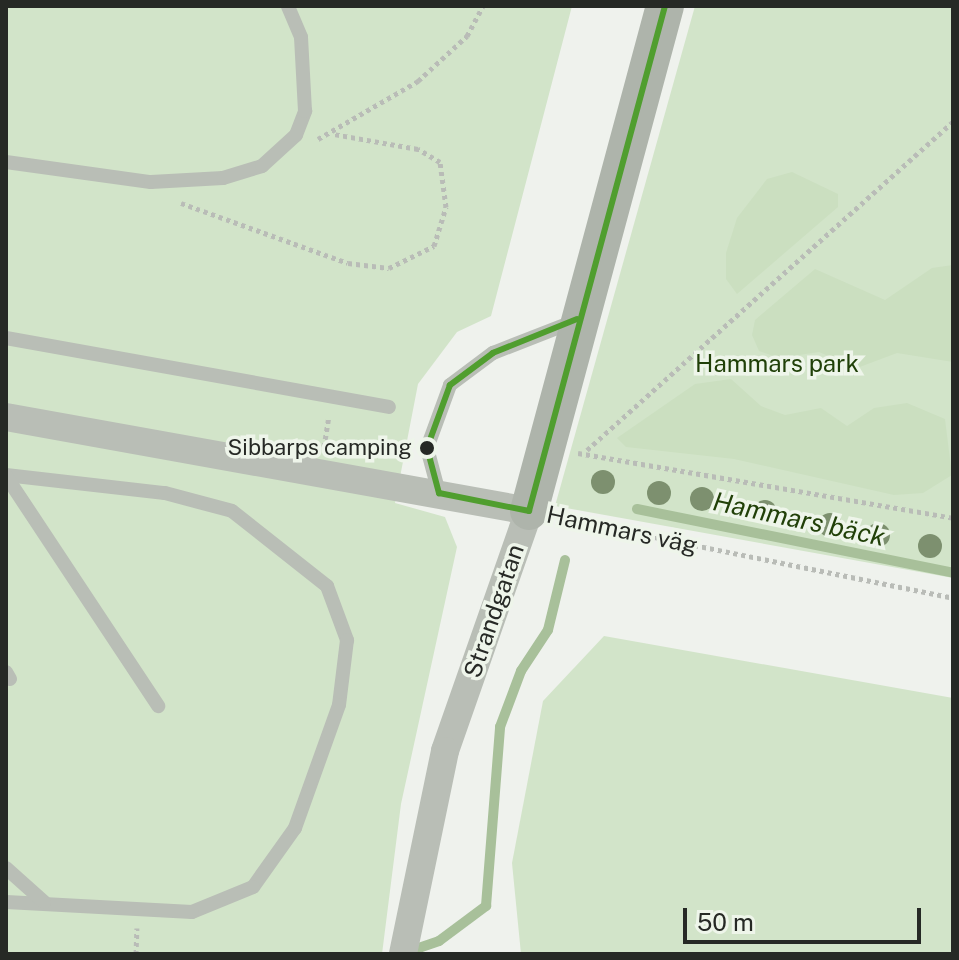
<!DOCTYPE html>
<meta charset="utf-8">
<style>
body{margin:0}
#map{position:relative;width:959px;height:960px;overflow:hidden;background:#eff2ed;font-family:"Public Sans",sans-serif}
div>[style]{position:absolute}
.green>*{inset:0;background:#d2e4c9}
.forest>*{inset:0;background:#cbdfc0}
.stream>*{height:10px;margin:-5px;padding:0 5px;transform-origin:5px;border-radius:5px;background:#a8c09a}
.path>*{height:5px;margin-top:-2.5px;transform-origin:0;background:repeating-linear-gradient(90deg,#b9bcb7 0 4px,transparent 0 8px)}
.lane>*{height:14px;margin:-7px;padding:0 7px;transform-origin:7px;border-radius:7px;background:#b9beb6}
.street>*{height:28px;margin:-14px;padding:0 14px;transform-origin:14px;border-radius:14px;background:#b9beb6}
.secondary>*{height:38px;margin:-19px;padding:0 19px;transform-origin:19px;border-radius:19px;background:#aeb4ab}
.bus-1>*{height:6px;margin:-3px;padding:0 3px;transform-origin:3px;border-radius:3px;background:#509e2f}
.trees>*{width:24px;height:24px;margin:-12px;border-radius:50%;background:#7d906f}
.dots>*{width:22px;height:22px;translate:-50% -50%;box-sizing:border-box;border:4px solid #eef5ea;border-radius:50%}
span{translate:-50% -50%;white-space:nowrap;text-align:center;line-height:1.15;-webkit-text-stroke:7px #eef5ea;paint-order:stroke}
.bus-label{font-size:22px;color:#262925}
.right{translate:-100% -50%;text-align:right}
.park-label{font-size:24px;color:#204008}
.street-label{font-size:24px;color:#262925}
.water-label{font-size:26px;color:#214008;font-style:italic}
.frame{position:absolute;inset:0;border:8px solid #262925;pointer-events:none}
.scale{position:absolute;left:683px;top:908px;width:238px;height:36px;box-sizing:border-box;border:4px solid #262925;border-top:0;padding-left:10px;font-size:24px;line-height:28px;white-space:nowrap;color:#262925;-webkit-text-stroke:6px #eef5ea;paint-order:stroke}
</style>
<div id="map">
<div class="green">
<div style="clip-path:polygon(6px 6px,572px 6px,491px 316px,457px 332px,418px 384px,395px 503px,445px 517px,457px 547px,401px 804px,382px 954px,6px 954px)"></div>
<div style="clip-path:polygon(695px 6px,953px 6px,953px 578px,555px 506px)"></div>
<div style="clip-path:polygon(604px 636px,953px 698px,953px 954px,521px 954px,512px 863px,543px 701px)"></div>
</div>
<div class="forest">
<div style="clip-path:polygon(792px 172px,838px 194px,838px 207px,737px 294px,726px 279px,726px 253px,737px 218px,767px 179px)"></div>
<div style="clip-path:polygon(953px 265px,953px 362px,897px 353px,857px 368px,819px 352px,779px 358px,759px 351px,752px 335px,755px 320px,815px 269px,885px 300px,932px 268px)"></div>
<div style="clip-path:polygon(731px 379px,761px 406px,785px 415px,821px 408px,847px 426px,874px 408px,907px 403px,945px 419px,952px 475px,923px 493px,894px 495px,734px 459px,626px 447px,617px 438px,695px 384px)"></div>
</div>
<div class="stream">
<div style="left:637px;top:509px;width:322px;rotate:11.4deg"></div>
<div style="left:407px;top:952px;width:34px;rotate:-19deg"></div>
<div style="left:439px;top:941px;width:59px;rotate:-36.7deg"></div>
<div style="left:486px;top:906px;width:180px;rotate:-85.5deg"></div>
<div style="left:500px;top:727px;width:60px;rotate:-69.4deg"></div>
<div style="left:521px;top:671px;width:49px;rotate:-56.6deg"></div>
<div style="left:548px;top:630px;width:72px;rotate:-76.3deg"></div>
</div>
<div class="path">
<div style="left:318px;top:139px;width:116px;rotate:-30.1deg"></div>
<div style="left:418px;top:81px;width:67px;rotate:-42.6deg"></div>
<div style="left:467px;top:36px;width:34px;rotate:-62deg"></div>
<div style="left:181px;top:203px;width:177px;rotate:19.8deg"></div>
<div style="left:348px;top:263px;width:41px;rotate:7deg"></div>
<div style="left:389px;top:268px;width:50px;rotate:-26.1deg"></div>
<div style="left:434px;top:246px;width:41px;rotate:-72.9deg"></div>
<div style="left:446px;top:207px;width:45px;rotate:-97.6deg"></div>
<div style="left:440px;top:162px;width:26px;rotate:-149deg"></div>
<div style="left:418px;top:149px;width:85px;rotate:-169.9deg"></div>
<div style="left:324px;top:447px;width:30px;rotate:-81deg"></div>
<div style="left:587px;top:450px;width:491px;rotate:-41.9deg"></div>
<div style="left:578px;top:453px;width:381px;rotate:9.8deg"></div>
<div style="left:561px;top:518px;width:400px;rotate:11.5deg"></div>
<div style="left:136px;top:954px;width:26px;rotate:-88deg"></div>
</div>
<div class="lane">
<div style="left:6px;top:162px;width:146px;rotate:7.9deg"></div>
<div style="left:151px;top:182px;width:72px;rotate:-3.2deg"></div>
<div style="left:223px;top:178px;width:41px;rotate:-17.1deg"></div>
<div style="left:262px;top:166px;width:46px;rotate:-42.4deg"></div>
<div style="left:296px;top:135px;width:26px;rotate:-69deg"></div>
<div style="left:305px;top:111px;width:74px;rotate:-93.1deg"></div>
<div style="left:301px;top:37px;width:34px;rotate:-113deg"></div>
<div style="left:6px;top:338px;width:389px;rotate:10.2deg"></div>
<div style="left:6px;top:475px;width:160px;rotate:6.5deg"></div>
<div style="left:165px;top:493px;width:69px;rotate:15deg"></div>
<div style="left:232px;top:511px;width:121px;rotate:38.3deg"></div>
<div style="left:327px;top:586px;width:58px;rotate:69.7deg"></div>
<div style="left:347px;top:640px;width:65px;rotate:97deg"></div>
<div style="left:339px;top:705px;width:131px;rotate:109.7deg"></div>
<div style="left:295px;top:828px;width:72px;rotate:125.4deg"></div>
<div style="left:253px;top:887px;width:66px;rotate:157.7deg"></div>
<div style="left:192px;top:912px;width:186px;rotate:-176.9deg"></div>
<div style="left:6px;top:476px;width:276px;rotate:56.5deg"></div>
<div style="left:439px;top:493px;width:47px;rotate:-104.9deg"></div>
<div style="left:427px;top:448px;width:67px;rotate:-69.9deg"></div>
<div style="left:450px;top:385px;width:54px;rotate:-36.7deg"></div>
<div style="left:493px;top:353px;width:90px;rotate:-21.4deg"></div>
<div style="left:6px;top:672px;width:8px;rotate:60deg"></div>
<div style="left:6px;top:868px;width:51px;rotate:41.8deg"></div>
</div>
<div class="street">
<div style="left:6px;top:417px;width:531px;rotate:10.19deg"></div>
<div style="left:529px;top:511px;width:254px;rotate:109.3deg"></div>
<div style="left:445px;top:751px;width:207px;rotate:101.7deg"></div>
</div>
<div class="secondary">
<div style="left:529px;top:511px;width:523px;rotate:-74.93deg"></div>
</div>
<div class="bus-1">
<div style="left:577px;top:319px;width:91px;rotate:158deg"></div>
<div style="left:493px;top:353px;width:54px;rotate:143.3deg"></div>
<div style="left:450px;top:385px;width:67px;rotate:110.1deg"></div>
<div style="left:427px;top:448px;width:47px;rotate:75.1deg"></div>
<div style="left:439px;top:493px;width:92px;rotate:11.3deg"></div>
<div style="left:529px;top:511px;width:523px;rotate:-74.93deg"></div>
</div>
<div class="trees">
<div style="left:603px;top:482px"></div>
<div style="left:659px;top:493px"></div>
<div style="left:702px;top:499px"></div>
<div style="left:765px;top:512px"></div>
<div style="left:830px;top:525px"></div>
<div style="left:878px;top:535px"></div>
<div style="left:930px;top:546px"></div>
</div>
<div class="dots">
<div style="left:427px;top:448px;background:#262925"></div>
</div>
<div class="bus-label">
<span class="right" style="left:412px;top:448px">Sibbarps camping</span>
</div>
<div class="park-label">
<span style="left:777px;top:364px">Hammars park</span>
</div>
<div class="street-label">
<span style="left:622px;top:530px;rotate:12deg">Hammars väg</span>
<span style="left:494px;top:611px;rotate:-71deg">Strandgatan</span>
</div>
<div class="water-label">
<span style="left:799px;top:519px;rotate:12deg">Hammars bäck</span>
</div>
<div class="frame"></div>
<div class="scale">50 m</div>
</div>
